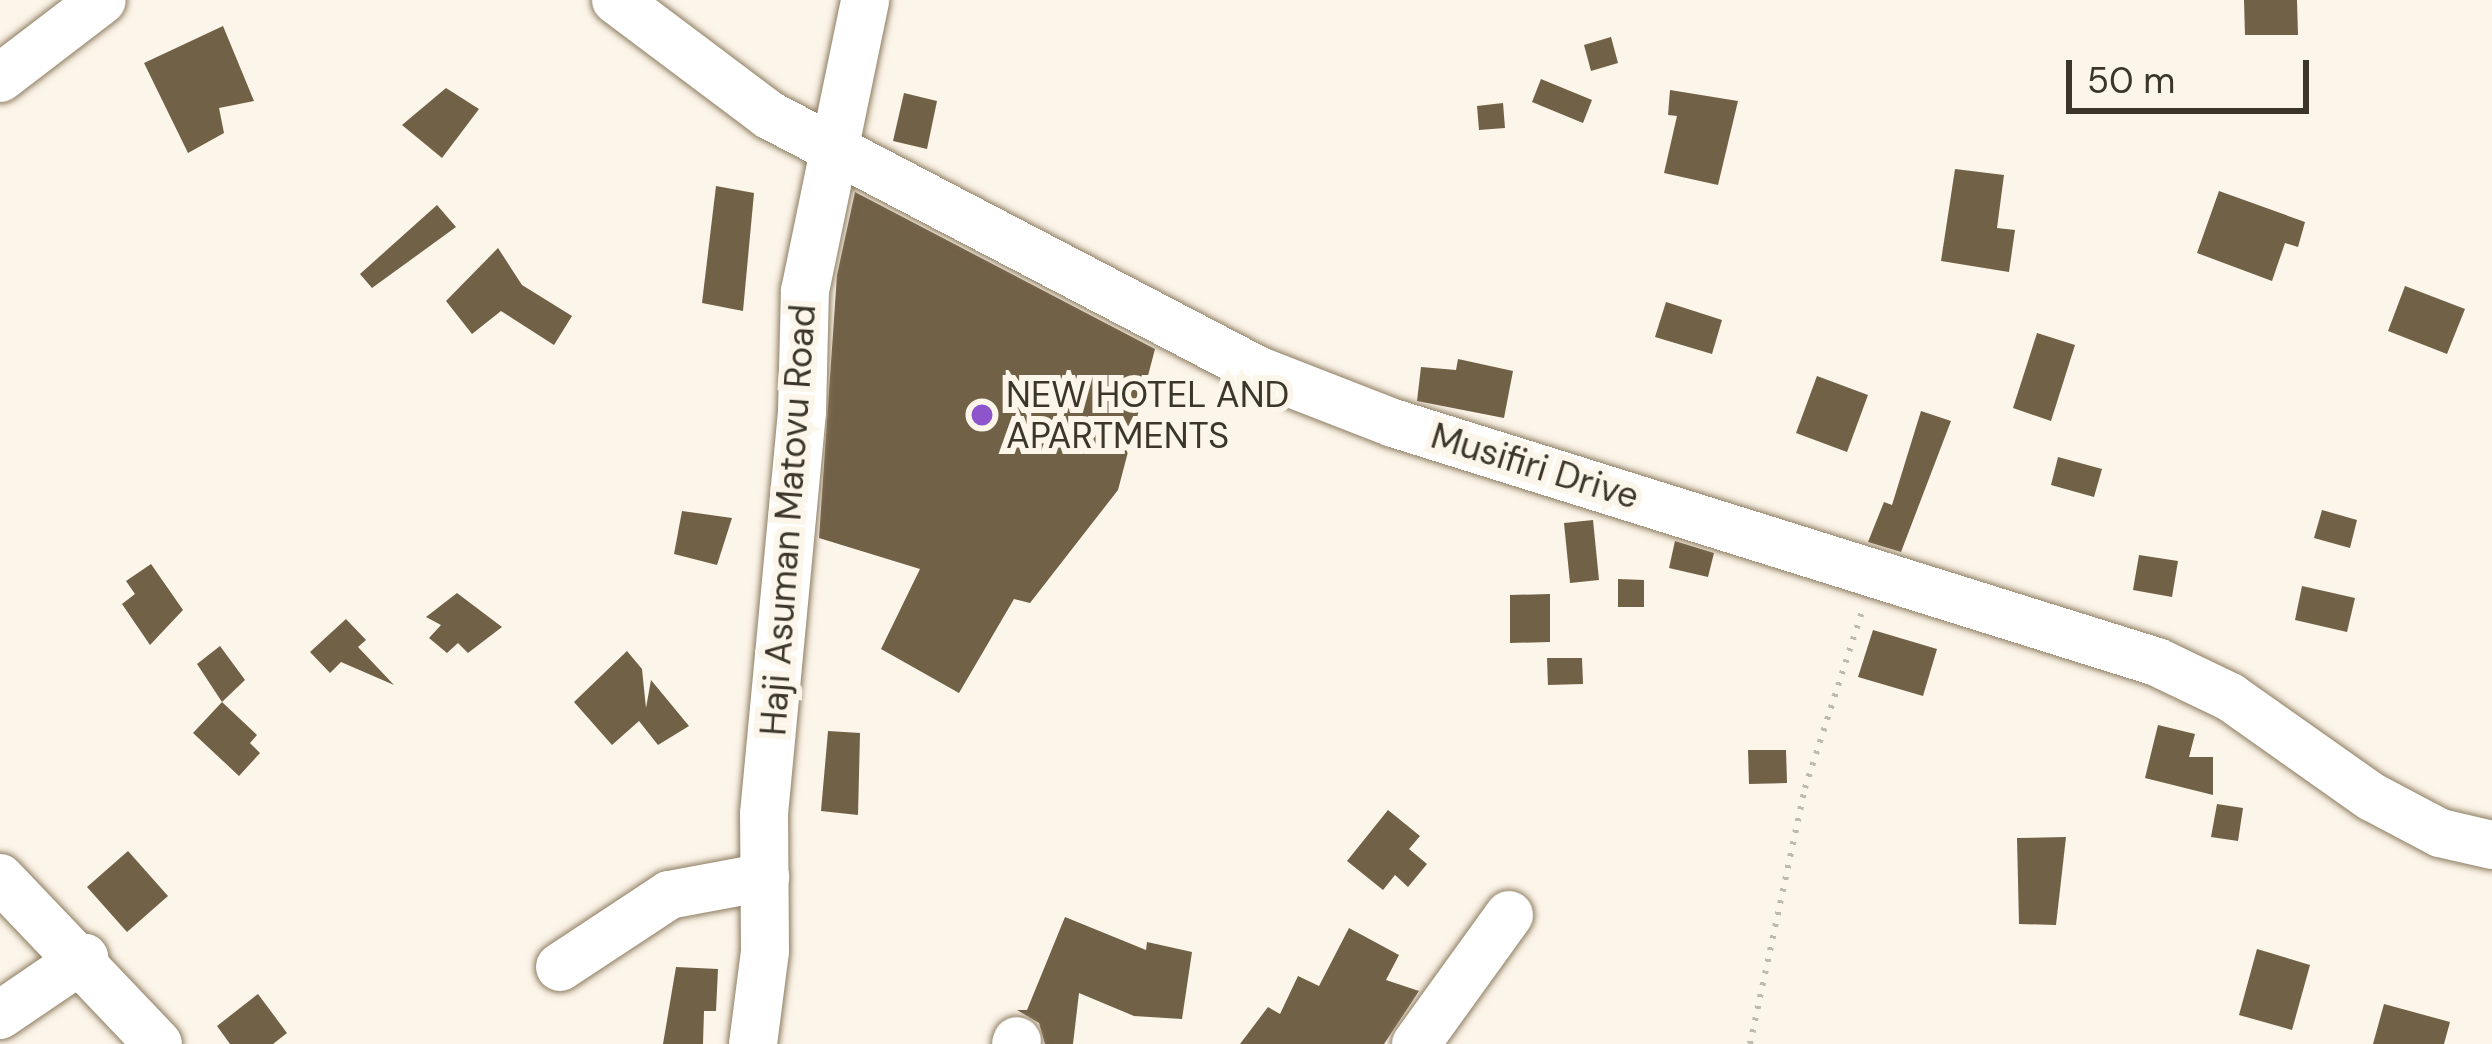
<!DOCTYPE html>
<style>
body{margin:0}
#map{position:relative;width:2492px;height:1044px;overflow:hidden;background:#fcf5e9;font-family:"DM Sans",sans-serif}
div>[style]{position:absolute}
.building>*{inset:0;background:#716147}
.path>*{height:6px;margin-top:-3px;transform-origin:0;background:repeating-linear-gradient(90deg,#c0b9ad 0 3px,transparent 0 12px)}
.roads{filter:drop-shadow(0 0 3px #8d7c61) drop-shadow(0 0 3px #8d7c61)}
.minor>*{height:48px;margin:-24px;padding:0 24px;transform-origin:24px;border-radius:24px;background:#fff}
.dots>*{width:33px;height:33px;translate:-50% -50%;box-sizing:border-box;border:6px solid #fcf5e9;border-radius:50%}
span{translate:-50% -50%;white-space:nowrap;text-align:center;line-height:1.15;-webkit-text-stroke:12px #fcf5e9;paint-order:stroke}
.poi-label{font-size:36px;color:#3c352a}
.left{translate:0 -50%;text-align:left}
.street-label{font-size:36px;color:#3c352a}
.scale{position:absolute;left:2066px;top:60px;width:243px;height:54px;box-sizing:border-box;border:6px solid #3c352a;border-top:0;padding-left:15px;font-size:36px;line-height:42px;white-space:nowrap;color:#3c352a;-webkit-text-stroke:9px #fcf5e9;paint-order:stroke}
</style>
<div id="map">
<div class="building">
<div style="clip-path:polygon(2244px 0,2297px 0,2298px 35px,2245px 35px)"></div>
<div style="clip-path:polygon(223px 26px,254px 101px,219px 108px,224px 133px,188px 153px,144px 63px)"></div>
<div style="clip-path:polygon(1611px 37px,1618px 63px,1591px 71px,1584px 45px)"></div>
<div style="clip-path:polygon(1541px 79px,1592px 100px,1583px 123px,1532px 102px)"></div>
<div style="clip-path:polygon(446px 88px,479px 109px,442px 158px,402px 125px)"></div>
<div style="clip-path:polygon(1670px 90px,1738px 101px,1718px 185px,1664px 173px,1677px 116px,1668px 115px)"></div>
<div style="clip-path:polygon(904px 93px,937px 101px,927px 149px,893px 141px)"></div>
<div style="clip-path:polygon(1503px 103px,1505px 128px,1479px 130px,1477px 106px)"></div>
<div style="clip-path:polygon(1955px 169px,2004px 175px,1997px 228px,2015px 230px,2009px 272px,1941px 261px)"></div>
<div style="clip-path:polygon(716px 186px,754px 193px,743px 311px,702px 303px)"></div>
<div style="clip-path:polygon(2219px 191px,2305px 222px,2298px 247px,2285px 243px,2272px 281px,2197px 253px)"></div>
<div style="clip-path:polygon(855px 192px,1155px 349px,1118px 490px,1030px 603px,1014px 599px,959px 693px,881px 649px,920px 569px,819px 538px,837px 275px)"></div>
<div style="clip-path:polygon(437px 205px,456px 227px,372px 288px,360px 274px)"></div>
<div style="clip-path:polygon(498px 248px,522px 285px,572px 316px,554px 345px,501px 311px,472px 334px,446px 301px)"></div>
<div style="clip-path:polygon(2405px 286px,2465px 309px,2447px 354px,2388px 331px)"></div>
<div style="clip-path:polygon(1666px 302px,1722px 320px,1712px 354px,1655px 337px)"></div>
<div style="clip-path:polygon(2037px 333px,2075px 345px,2051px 421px,2013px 408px)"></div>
<div style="clip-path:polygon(1458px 359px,1513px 371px,1504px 418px,1417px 401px,1421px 367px,1456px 370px)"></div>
<div style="clip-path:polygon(1817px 376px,1868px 395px,1847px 452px,1796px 433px)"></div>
<div style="clip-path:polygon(1921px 411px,1951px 421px,1901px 552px,1868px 542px,1884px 502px,1892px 505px)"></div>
<div style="clip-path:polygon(2058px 457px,2102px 469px,2094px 497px,2051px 485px)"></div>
<div style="clip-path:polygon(2322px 510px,2357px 520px,2350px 548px,2314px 538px)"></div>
<div style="clip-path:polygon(682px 511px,732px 518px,717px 565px,674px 554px)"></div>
<div style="clip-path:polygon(1593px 520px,1599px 580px,1570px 583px,1564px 523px)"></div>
<div style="clip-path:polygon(1675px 541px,1714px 553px,1708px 577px,1669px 568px)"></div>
<div style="clip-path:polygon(2139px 555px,2178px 561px,2172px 597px,2133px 590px)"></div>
<div style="clip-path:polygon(151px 564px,183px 610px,150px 645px,122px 604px,135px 594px,126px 581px)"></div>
<div style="clip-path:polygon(1618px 579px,1644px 580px,1644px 607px,1618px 607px)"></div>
<div style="clip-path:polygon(2302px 586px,2355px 598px,2347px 632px,2295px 620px)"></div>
<div style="clip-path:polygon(457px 593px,502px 627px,468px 653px,458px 643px,447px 653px,429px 638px,441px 625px,426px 617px)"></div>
<div style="clip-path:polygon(1550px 594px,1550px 642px,1510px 643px,1510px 595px)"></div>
<div style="clip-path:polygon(346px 619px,366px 640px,358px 647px,394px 685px,341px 662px,330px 673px,310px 652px)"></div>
<div style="clip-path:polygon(1873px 630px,1937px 649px,1923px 696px,1858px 677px)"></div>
<div style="clip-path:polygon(220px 646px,245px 680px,222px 702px,197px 664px)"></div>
<div style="clip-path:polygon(627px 651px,642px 669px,646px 708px,651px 680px,689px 726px,658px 745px,639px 721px,612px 745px,574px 702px)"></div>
<div style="clip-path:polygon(1547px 658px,1582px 658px,1583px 684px,1548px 685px)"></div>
<div style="clip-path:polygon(222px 702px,257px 735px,250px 743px,260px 753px,239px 776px,193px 733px)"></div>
<div style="clip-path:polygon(2158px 725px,2195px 734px,2189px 757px,2213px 757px,2213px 795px,2145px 778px)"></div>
<div style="clip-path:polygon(828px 731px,860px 733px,858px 815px,821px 811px)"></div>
<div style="clip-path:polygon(1748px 750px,1786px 750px,1787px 783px,1749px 784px)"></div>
<div style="clip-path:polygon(2217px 804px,2243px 808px,2238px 841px,2211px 837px)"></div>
<div style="clip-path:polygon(1388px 810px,1420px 836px,1409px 849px,1427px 864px,1408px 887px,1395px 875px,1383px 890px,1347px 861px)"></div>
<div style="clip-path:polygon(2066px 837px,2056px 925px,2019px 924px,2017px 838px)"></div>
<div style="clip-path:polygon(128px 851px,168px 896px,127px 932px,87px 887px)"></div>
<div style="clip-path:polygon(1065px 917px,1146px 950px,1147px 942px,1192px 952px,1182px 1019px,1134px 1016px,1079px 993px,1073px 1044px,1045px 1044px,1039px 1023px,1017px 1010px,1027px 1010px)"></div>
<div style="clip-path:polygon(1349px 928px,1399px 955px,1386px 980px,1419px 991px,1384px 1044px,1240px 1044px,1268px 1007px,1280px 1014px,1298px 976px,1319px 986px)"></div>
<div style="clip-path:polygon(2257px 949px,2310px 965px,2292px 1030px,2239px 1015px)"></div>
<div style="clip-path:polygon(676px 967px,718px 969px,716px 1011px,704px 1011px,703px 1044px,663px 1044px)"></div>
<div style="clip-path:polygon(258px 994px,287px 1033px,273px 1044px,230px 1044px,217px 1026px)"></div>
<div style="clip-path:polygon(2384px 1004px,2450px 1022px,2444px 1044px,2373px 1044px)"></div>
</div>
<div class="path">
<div style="left:1750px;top:1044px;width:262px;rotate:-77.9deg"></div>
<div style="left:1805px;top:788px;width:185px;rotate:-72.1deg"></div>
</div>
<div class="roads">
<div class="minor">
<div style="left:616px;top:0;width:191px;rotate:36.9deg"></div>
<div style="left:769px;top:115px;width:551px;rotate:27.59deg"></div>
<div style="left:1257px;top:370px;width:146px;rotate:21.3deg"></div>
<div style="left:1393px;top:423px;width:801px;rotate:17.37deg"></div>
<div style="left:2157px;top:662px;width:81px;rotate:25.6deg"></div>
<div style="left:2230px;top:697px;width:174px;rotate:35.2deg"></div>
<div style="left:2372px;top:797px;width:77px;rotate:27.9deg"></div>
<div style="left:2440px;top:833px;width:53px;rotate:13deg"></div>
<div style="left:0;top:78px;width:128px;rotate:-37.4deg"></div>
<div style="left:0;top:878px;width:229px;rotate:46.4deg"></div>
<div style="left:560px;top:967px;width:131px;rotate:-33.4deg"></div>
<div style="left:669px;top:895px;width:98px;rotate:-10.6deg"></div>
<div style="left:0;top:1015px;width:102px;rotate:-34.2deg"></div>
<div style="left:753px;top:1044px;width:94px;rotate:-82.6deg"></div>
<div style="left:765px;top:951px;width:137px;rotate:-90.4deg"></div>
<div style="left:764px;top:814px;width:404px;rotate:-84.6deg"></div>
<div style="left:802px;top:412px;width:121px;rotate:-88.6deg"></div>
<div style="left:805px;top:291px;width:297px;rotate:-78.3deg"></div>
<div style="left:1016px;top:1044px;width:3px;rotate:-72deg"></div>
<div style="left:1416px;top:1044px;width:159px;rotate:-54.2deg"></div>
</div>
</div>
<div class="dots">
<div style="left:982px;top:415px;background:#8e54cb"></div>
</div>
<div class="poi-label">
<span class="left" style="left:1006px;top:415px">NEW HOTEL AND<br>APARTMENTS</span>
</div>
<div class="street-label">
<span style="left:1535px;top:466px;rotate:17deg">Musifiri Drive</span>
<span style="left:788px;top:520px;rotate:-86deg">Haji Asuman Matovu Road</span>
</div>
<div class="scale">50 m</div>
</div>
